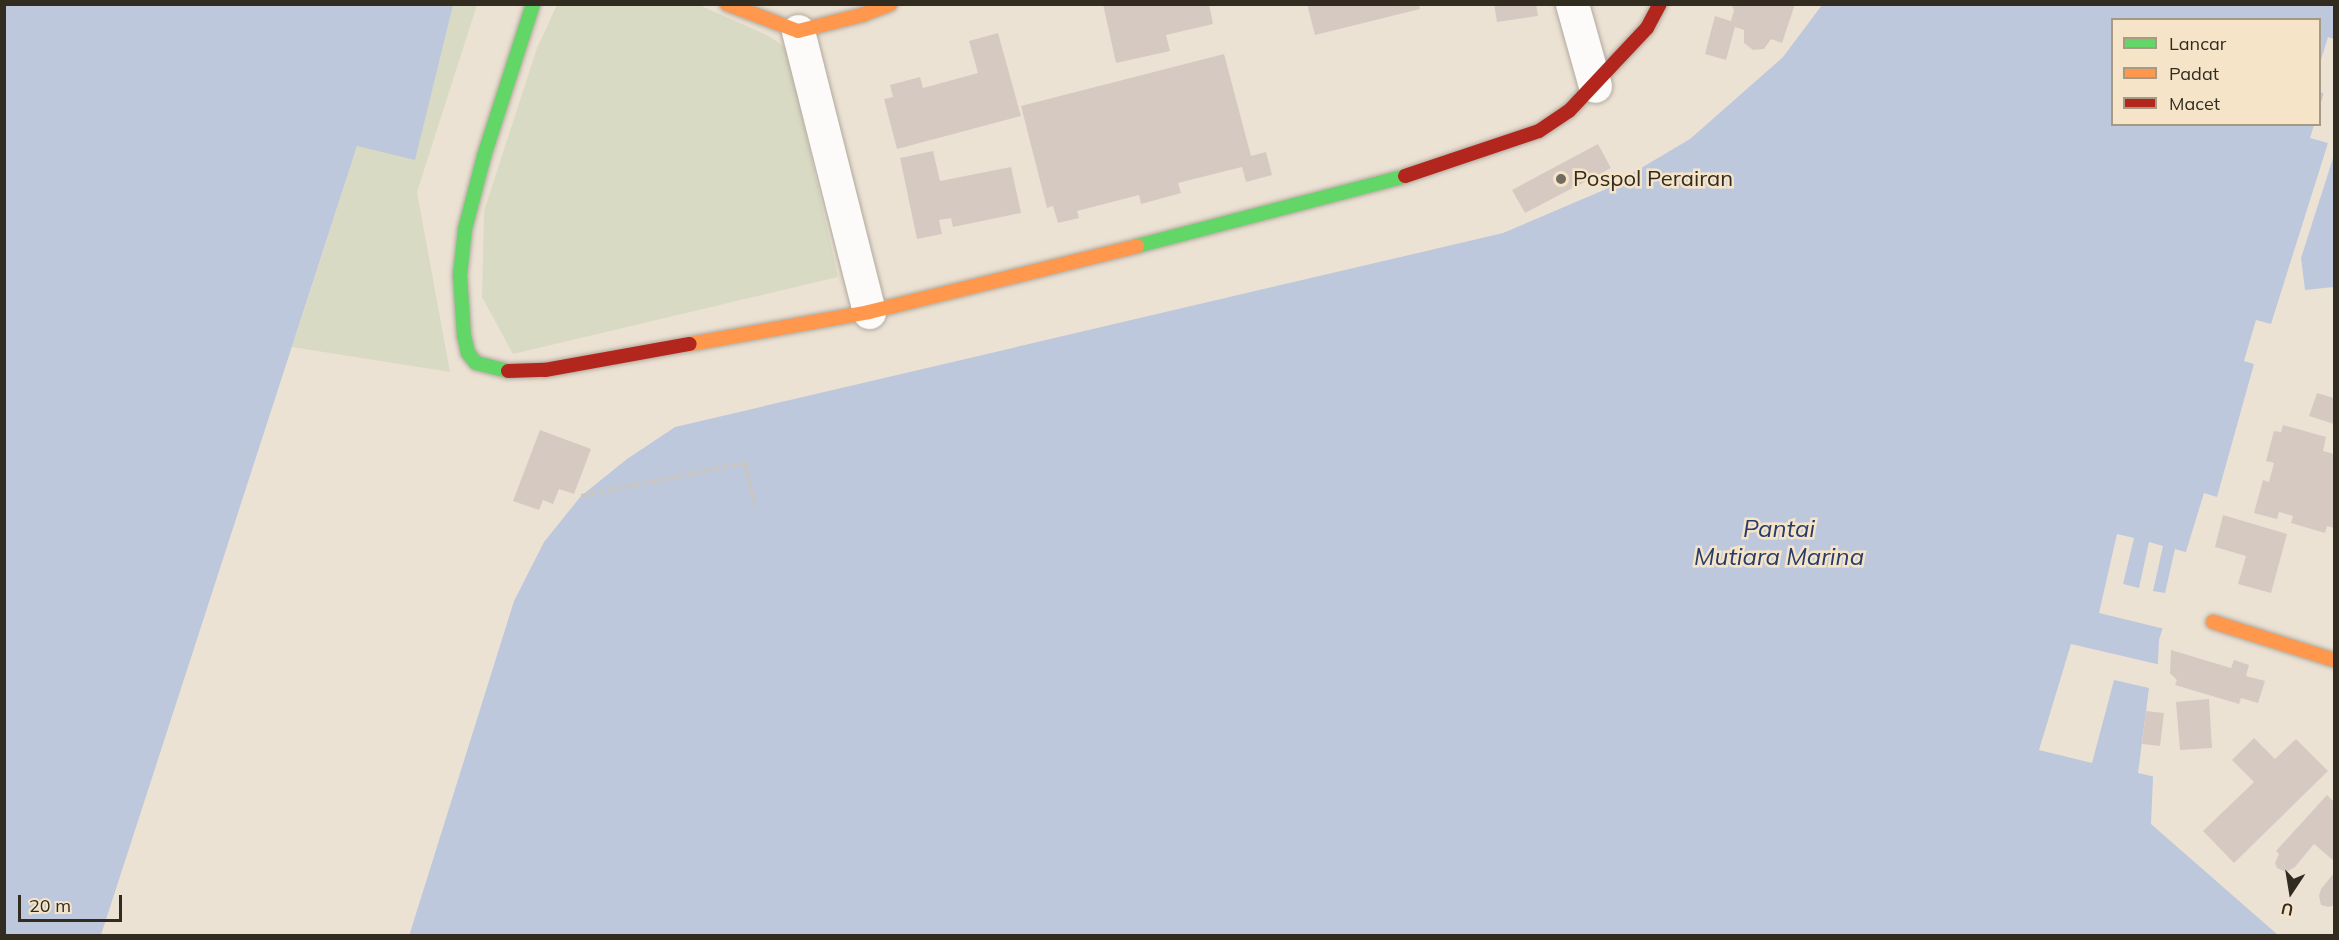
<!DOCTYPE html>
<style>
body{margin:0}
#map{position:relative;width:2339px;height:940px;overflow:hidden;background:#ece2d4;font-family:Mulish,sans-serif}
div>[style]{position:absolute}
.green>*{inset:0;background:#d8dac3}
.water>*{inset:0;background:#bec8dc}
.pier>*{inset:0;background:#ece2d4}
.building>*{inset:0;background:#d6c9c2}
.path>*{height:4px;margin-top:-2px;transform-origin:0;background:repeating-linear-gradient(90deg,#c9c6c0 0 6px,transparent 0 9px)}
.roads{filter:drop-shadow(0 0 2px #b1a99e) drop-shadow(0 0 2px #b1a99e)}
.street>*{height:33px;margin:-16.5px;padding:0 16.5px;transform-origin:16.5px;border-radius:16.5px;background:#fcfbf9}
.fast>*{height:14px;margin:-7px;padding:0 7px;transform-origin:7px;border-radius:7px;background:#63d668}
.slow>*{height:14px;margin:-7px;padding:0 7px;transform-origin:7px;border-radius:7px;background:#ff974d}
.jam>*{height:14px;margin:-7px;padding:0 7px;transform-origin:7px;border-radius:7px;background:#b3261e}
.dots>*{width:16px;height:16px;translate:-50% -50%;box-sizing:border-box;border:3px solid #f6e4c9;border-radius:50%}
span{translate:-50% -50%;white-space:nowrap;text-align:center;line-height:1.15;-webkit-text-stroke:5px #f6e4c9;paint-order:stroke}
.poi-label{font-size:22px;color:#312b20}
.left{translate:0 -50%;text-align:left}
.water-label{font-size:24px;color:#263c6a;font-style:italic}
.frame{position:absolute;inset:0;border:6px solid #312b20;pointer-events:none}
.legend{position:absolute;left:2111px;top:18px;width:210px;height:108px;box-sizing:border-box;background:#f6e4c9;border:2px solid #a79a85;margin:0;padding:8px 10px;list-style:none;font-size:18px;color:#312b20}
.legend li{display:flex;align-items:center;gap:12px;height:30px}
.legend b{width:30px;border:2px solid #a79a85}
.north{position:absolute;left:2261px;top:862px;width:60px;height:60px;-webkit-text-stroke:4px #f6e4c9;paint-order:stroke;rotate:192deg;font-size:16px;font-weight:700;line-height:24px;text-align:center;color:#312b20}
.north::after{content:'';display:block;margin:auto;width:21px;height:27px;background:#312b20;clip-path:polygon(50% 0,100% 100%,50% 72%,0 100%)}
.scale{position:absolute;left:18px;top:895px;width:104px;height:27px;box-sizing:border-box;border:3px solid #312b20;border-top:0;padding-left:8px;font-size:18px;line-height:21px;white-space:nowrap;color:#312b20;-webkit-text-stroke:4px #f6e4c9;paint-order:stroke}
</style>
<div id="map">
<div class="green">
<div style="clip-path:polygon(365px 5px,477px 5px,417px 192px,450px 372px,292px 347px,357px 146px)"></div>
<div style="clip-path:polygon(557px 5px,699px 5px,769px 36px,787px 49px,838px 277px,513px 354px,482px 297px,484px 211px,537px 48px)"></div>
</div>
<div class="water">
<div style="clip-path:polygon(5px 4px,453px 5px,415px 160px,357px 146px,101px 935px,5px 935px)"></div>
<div style="clip-path:polygon(1822px 5px,2334px 5px,2334px 57px,2320px 106px,2320px 20px,2112px 20px,2112px 124px,2314px 125px,2310px 138px,2328px 143px,2271px 324px,2256px 320px,2244px 361px,2254px 364px,2217px 497px,2204px 493px,2159px 640px,2151px 824px,2278px 935px,409px 936px,514px 601px,544px 542px,581px 496px,627px 459px,675px 427px,1503px 233px,1604px 190px,1690px 139px,1783px 57px)"></div>
<div style="clip-path:polygon(2334px 155px,2334px 287px,2305px 290px,2301px 258px)"></div>
</div>
<div class="pier">
<div style="clip-path:polygon(2328px 37px,2334px 39px,2334px 67px,2326px 94px,2320px 92px,2320px 63px)"></div>
<div style="clip-path:polygon(2117px 534px,2134px 538px,2123px 584px,2139px 588px,2149px 542px,2163px 546px,2153px 591px,2165px 593px,2175px 549px,2189px 553px,2165px 629px,2099px 613px)"></div>
<div style="clip-path:polygon(2071px 644px,2161px 665px,2156px 777px,2138px 773px,2149px 688px,2114px 680px,2092px 763px,2039px 750px)"></div>
</div>
<div class="building">
<div style="clip-path:polygon(1103px 4px,1209px 4px,1213px 24px,1166px 35px,1170px 51px,1116px 63px)"></div>
<div style="clip-path:polygon(1307px 4px,1419px 4px,1420px 9px,1315px 35px)"></div>
<div style="clip-path:polygon(1494px 4px,1536px 4px,1538px 16px,1497px 22px)"></div>
<div style="clip-path:polygon(1731px 4px,1795px 4px,1782px 43px,1771px 39px,1764px 49px,1753px 50px,1744px 43px,1744px 30px,1735px 27px,1726px 60px,1705px 54px,1715px 16px,1731px 21px,1734px 10px)"></div>
<div style="clip-path:polygon(998px 33px,1021px 116px,897px 149px,884px 99px,893px 97px,890px 85px,920px 77px,923px 88px,978px 73px,969px 41px)"></div>
<div style="clip-path:polygon(1224px 54px,1251px 156px,1266px 152px,1272px 175px,1246px 182px,1242px 167px,1178px 183px,1181px 193px,1141px 204px,1139px 195px,1077px 211px,1079px 218px,1058px 223px,1053px 206px,1047px 208px,1021px 106px)"></div>
<div style="clip-path:polygon(1598px 144px,1611px 168px,1525px 213px,1512px 190px)"></div>
<div style="clip-path:polygon(933px 151px,940px 181px,1011px 167px,1021px 213px,953px 227px,951px 218px,939px 220px,942px 234px,917px 239px,900px 158px)"></div>
<div style="clip-path:polygon(2317px 393px,2334px 398px,2334px 424px,2309px 416px)"></div>
<div style="clip-path:polygon(2283px 425px,2326px 437px,2323px 451px,2334px 454px,2334px 528px,2327px 526px,2325px 533px,2291px 523px,2293px 516px,2279px 512px,2277px 519px,2254px 513px,2263px 480px,2269px 482px,2274px 463px,2266px 461px,2274px 431px,2281px 432px)"></div>
<div style="clip-path:polygon(540px 430px,591px 449px,574px 494px,559px 489px,553px 504px,543px 500px,539px 510px,513px 501px)"></div>
<div style="clip-path:polygon(2223px 515px,2287px 534px,2271px 593px,2238px 584px,2246px 556px,2215px 547px)"></div>
<div style="clip-path:polygon(2171px 650px,2231px 668px,2234px 660px,2249px 665px,2246px 676px,2265px 681px,2258px 703px,2241px 698px,2239px 704px,2175px 685px,2177px 680px,2170px 673px)"></div>
<div style="clip-path:polygon(2209px 699px,2212px 748px,2180px 750px,2176px 702px)"></div>
<div style="clip-path:polygon(2146px 711px,2164px 713px,2160px 746px,2142px 744px)"></div>
<div style="clip-path:polygon(2254px 738px,2275px 759px,2296px 739px,2328px 771px,2234px 863px,2203px 831px,2254px 782px,2232px 760px)"></div>
<div style="clip-path:polygon(2327px 795px,2334px 802px,2334px 861px,2314px 844px,2295px 867px,2286px 872px,2277px 868px,2275px 863px,2279px 854px,2276px 851px)"></div>
<div style="clip-path:polygon(2334px 873px,2334px 905px,2329px 907px,2321px 905px,2319px 896px,2321px 889px)"></div>
</div>
<div class="path">
<div style="left:581px;top:496px;width:167px;rotate:-11.4deg"></div>
<div style="left:745px;top:463px;width:47px;rotate:76.6deg"></div>
</div>
<div class="roads">
<div class="street">
<div style="left:1572px;top:4px;width:85px;rotate:74.3deg"></div>
<div style="left:798px;top:31px;width:290px;rotate:75.8deg"></div>
</div>
<div class="fast">
<div style="left:1137px;top:246px;width:277px;rotate:-14.6deg"></div>
<div style="left:508px;top:371px;width:33px;rotate:-166deg"></div>
<div style="left:476px;top:363px;width:13px;rotate:-129deg"></div>
<div style="left:468px;top:353px;width:17px;rotate:-103deg"></div>
<div style="left:464px;top:336px;width:61px;rotate:-93.8deg"></div>
<div style="left:460px;top:275px;width:46px;rotate:-83.8deg"></div>
<div style="left:465px;top:229px;width:75px;rotate:-75.4deg"></div>
<div style="left:484px;top:156px;width:160px;rotate:-72.1deg"></div>
</div>
<div class="slow">
<div style="left:727px;top:4px;width:76px;rotate:20.8deg"></div>
<div style="left:798px;top:31px;width:66px;rotate:-14deg"></div>
<div style="left:862px;top:15px;width:30px;rotate:-21deg"></div>
<div style="left:690px;top:344px;width:182px;rotate:-10.1deg"></div>
<div style="left:869px;top:312px;width:276px;rotate:-13.8deg"></div>
<div style="left:2213px;top:622px;width:127px;rotate:17.4deg"></div>
</div>
<div class="jam">
<div style="left:1405px;top:176px;width:141px;rotate:-18.6deg"></div>
<div style="left:1539px;top:131px;width:36px;rotate:-34deg"></div>
<div style="left:1569px;top:111px;width:114px;rotate:-46.8deg"></div>
<div style="left:1647px;top:28px;width:27px;rotate:-62deg"></div>
<div style="left:508px;top:371px;width:37px;rotate:-2deg"></div>
<div style="left:545px;top:370px;width:147px;rotate:-10.2deg"></div>
</div>
</div>
<div class="dots">
<div style="left:1561px;top:179px;background:#726b5f"></div>
</div>
<div class="poi-label">
<span class="left" style="left:1573px;top:179px">Pospol Perairan</span>
</div>
<div class="water-label">
<span style="left:1779px;top:543px">Pantai<br>Mutiara Marina</span>
</div>
<div class="frame"></div>
<ul class="legend">
<li><b style="height:8px;background:#63d668"></b>Lancar</li>
<li><b style="height:8px;background:#ff974d"></b>Padat</li>
<li><b style="height:8px;background:#b3261e"></b>Macet</li>
</ul>
<div class="north">U</div>
<div class="scale">20 m</div>
</div>
